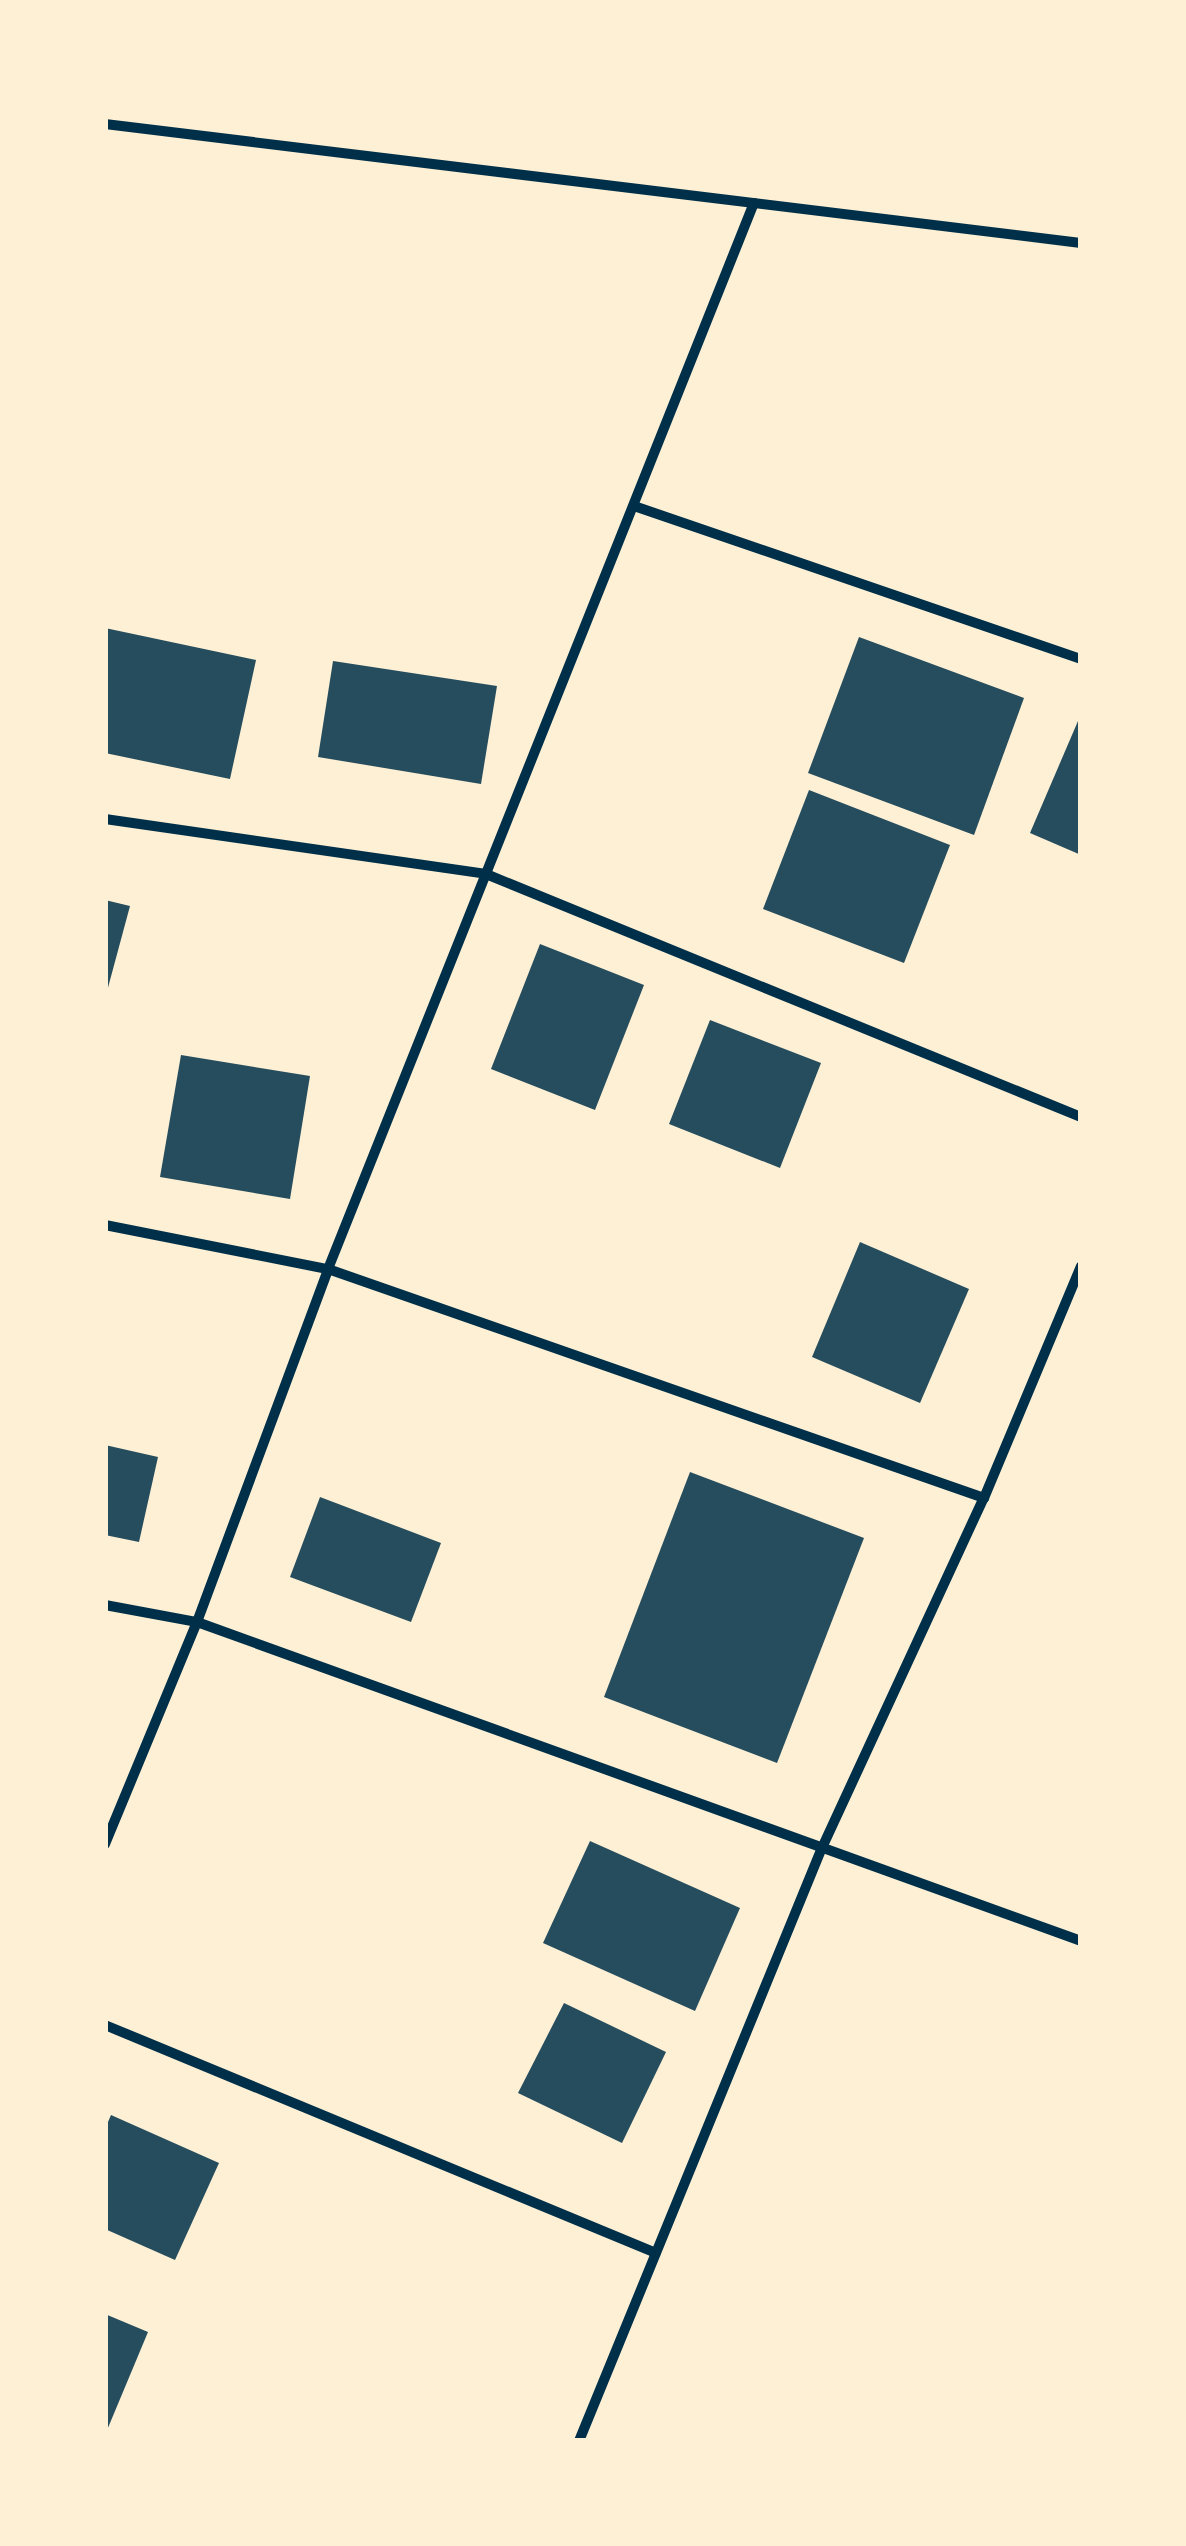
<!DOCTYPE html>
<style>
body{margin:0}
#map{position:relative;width:1186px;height:2546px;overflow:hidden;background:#fdf0d5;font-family:Mulish,sans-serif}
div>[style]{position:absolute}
.building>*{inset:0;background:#264d5e}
.minor>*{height:10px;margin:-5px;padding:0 5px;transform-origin:5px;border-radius:5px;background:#003049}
span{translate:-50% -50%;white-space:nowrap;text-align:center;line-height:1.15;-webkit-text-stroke:8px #fdf0d5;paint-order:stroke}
.frame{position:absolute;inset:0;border:108px solid #fdf0d5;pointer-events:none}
</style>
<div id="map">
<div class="building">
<div style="clip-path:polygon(105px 628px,256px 660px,230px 779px,105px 753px)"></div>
<div style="clip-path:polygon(859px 637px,1024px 698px,974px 835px,808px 773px)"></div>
<div style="clip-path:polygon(333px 661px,497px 686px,481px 784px,318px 757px)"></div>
<div style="clip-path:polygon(1081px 714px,1081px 855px,1030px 833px)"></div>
<div style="clip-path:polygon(809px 790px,950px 845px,904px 963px,763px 909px)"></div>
<div style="clip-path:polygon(105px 900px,130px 906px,106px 995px,105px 995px)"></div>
<div style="clip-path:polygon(540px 944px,644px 985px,595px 1110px,491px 1069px)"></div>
<div style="clip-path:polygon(710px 1020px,821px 1063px,780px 1168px,669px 1124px)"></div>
<div style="clip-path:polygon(181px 1055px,310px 1076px,290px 1199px,160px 1177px)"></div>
<div style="clip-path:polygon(860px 1242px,969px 1289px,920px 1403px,812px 1357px)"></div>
<div style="clip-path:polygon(105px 1445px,158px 1457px,139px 1542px,105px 1535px)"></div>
<div style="clip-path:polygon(690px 1472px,864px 1538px,777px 1763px,604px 1697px)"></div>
<div style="clip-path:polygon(320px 1497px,441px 1543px,411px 1622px,290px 1577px)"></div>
<div style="clip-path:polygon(590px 1841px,740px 1908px,695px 2011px,543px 1943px)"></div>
<div style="clip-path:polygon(564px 2003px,666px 2052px,622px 2143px,518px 2093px)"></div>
<div style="clip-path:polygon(111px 2115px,219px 2163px,175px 2260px,105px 2229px,105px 2129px)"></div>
<div style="clip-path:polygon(105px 2314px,148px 2332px,105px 2435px)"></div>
</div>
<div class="minor">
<div style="left:105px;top:124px;width:983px;rotate:6.95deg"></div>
<div style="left:634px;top:506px;width:472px;rotate:18.9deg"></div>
<div style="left:105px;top:819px;width:385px;rotate:8.2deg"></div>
<div style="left:486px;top:874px;width:643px;rotate:22.22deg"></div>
<div style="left:105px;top:1225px;width:227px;rotate:11.2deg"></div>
<div style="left:328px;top:1269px;width:695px;rotate:19.24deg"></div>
<div style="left:105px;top:1605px;width:94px;rotate:10.5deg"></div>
<div style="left:197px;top:1622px;width:940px;rotate:19.84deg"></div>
<div style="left:105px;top:1844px;width:240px;rotate:-67.5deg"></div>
<div style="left:197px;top:1622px;width:377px;rotate:-69.6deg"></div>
<div style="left:328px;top:1269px;width:1148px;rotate:-68.22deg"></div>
<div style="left:105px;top:2025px;width:596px;rotate:22.48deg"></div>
<div style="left:579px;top:2441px;width:639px;rotate:-67.73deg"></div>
<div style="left:821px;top:1850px;width:388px;rotate:-65.2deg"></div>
<div style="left:984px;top:1498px;width:251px;rotate:-67.3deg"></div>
</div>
<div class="frame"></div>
</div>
